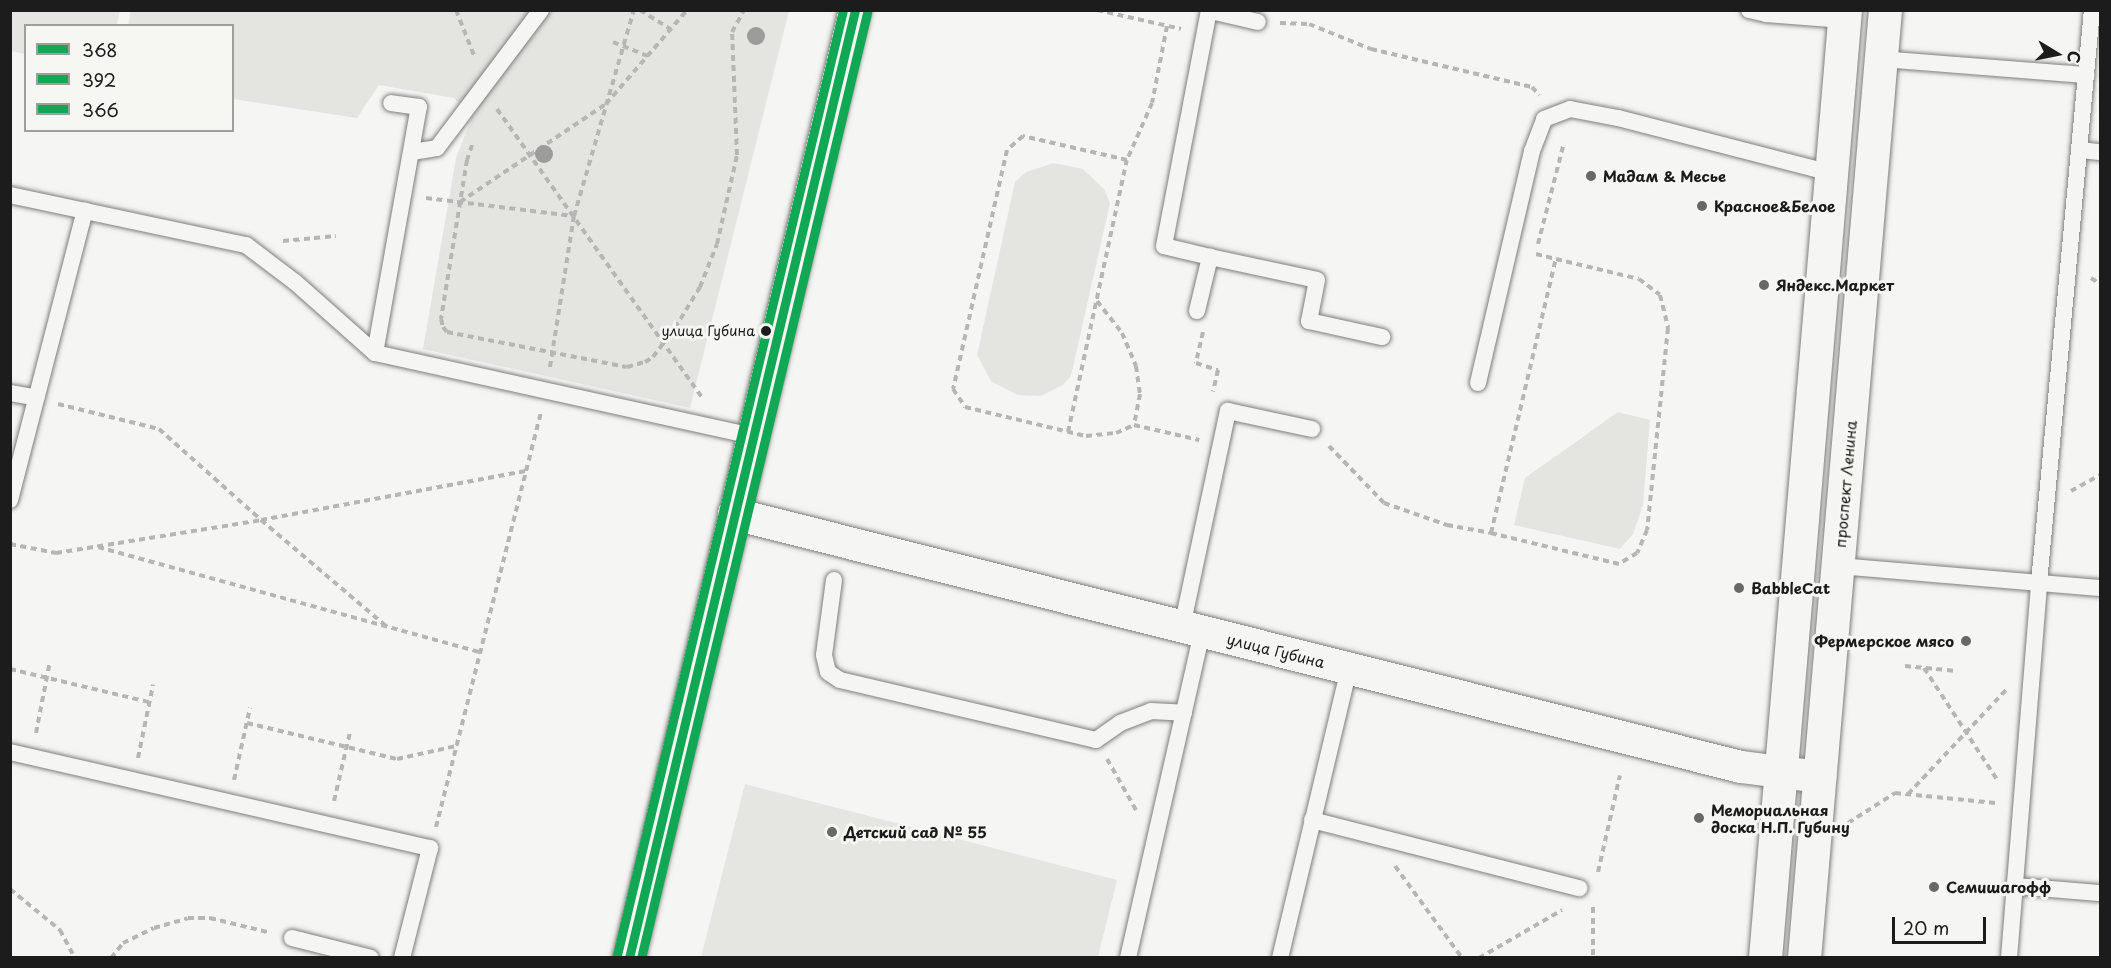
<!DOCTYPE html>
<meta charset="utf-8">
<style>
body{margin:0}
#map{position:relative;width:2111px;height:968px;overflow:hidden;background:#f5f5f3;font-family:"Playpen Sans",sans-serif}
div>[style]{position:absolute}
.built>*{inset:0;background:#e5e5e2}
.green>*{inset:0;background:#e4e4e1}
.path>*{height:4px;margin-top:-2px;transform-origin:0;background:repeating-linear-gradient(90deg,#b6b6b5 0 6px,transparent 0 10.5px)}
.roads{filter:drop-shadow(0 0 2px #7e7e7d) drop-shadow(0 0 2px #7e7e7d)}
.service>*{height:16px;margin:-8px;padding:0 8px;transform-origin:8px;border-radius:8px;background:#f5f5f3}
.minor>*{height:32px;margin:-16px;padding:0 16px;transform-origin:16px;border-radius:16px;background:#f5f5f3}
.secondary>*{height:33px;margin:-16.5px;padding:0 16.5px;transform-origin:16.5px;border-radius:16.5px;background:#f5f5f3}
.bus-1>*{height:9px;margin:-4.5px;padding:0 4.5px;transform-origin:4.5px;border-radius:4.5px;background:#10a855}
.bus-2>*{height:9px;margin:-4.5px;padding:0 4.5px;transform-origin:4.5px;border-radius:4.5px;background:#10a855}
.bus-3>*{height:9px;margin:-4.5px;padding:0 4.5px;transform-origin:4.5px;border-radius:4.5px;background:#10a855}
.trees>*{width:18px;height:18px;margin:-9px;border-radius:50%;background:#9c9c9b}
.dots>*{width:16px;height:16px;translate:-50% -50%;box-sizing:border-box;border:3px solid #f6f6f2;border-radius:50%}
span{translate:-50% -50%;white-space:nowrap;text-align:center;line-height:1.15;-webkit-text-stroke:6px #f6f6f2;paint-order:stroke}
.bus-label{font-size:14px;color:#1c1c1c}
.right{translate:-100% -50%;text-align:right}
.poi-label{font-size:15px;color:#1c1c1c;font-weight:700}
.left{translate:0 -50%;text-align:left}
.street-label{font-size:15px;color:#1c1c1c}
.frame{position:absolute;inset:0;border:12px solid #1c1c1c;pointer-events:none}
.legend{position:absolute;left:24px;top:24px;width:210px;height:108px;box-sizing:border-box;background:#f6f6f2;border:2px solid #9f9f9c;margin:0;padding:8px 10px;list-style:none;font-size:18px;color:#1c1c1c}
.legend li{display:flex;align-items:center;gap:12px;height:30px}
.legend b{width:30px;border:2px solid #9f9f9c}
.north{position:absolute;left:2027px;top:24px;width:60px;height:60px;-webkit-text-stroke:4px #f6f6f2;paint-order:stroke;rotate:100deg;font-size:16px;font-weight:700;line-height:24px;text-align:center;color:#1c1c1c}
.north::after{content:'';display:block;margin:auto;width:21px;height:27px;background:#1c1c1c;clip-path:polygon(50% 0,100% 100%,50% 72%,0 100%)}
.scale{position:absolute;left:1892px;top:917px;width:94px;height:27px;box-sizing:border-box;border:3px solid #1c1c1c;border-top:0;padding-left:8px;font-size:18px;line-height:21px;white-space:nowrap;color:#1c1c1c;-webkit-text-stroke:4px #f6f6f2;paint-order:stroke}
</style>
<div id="map">
<div class="built">
<div style="clip-path:polygon(11px 10px,120px 10px,120px 11px,117px 25px,26px 26px,25px 54px,11px 51px)"></div>
<div style="clip-path:polygon(745px 784px,1117px 880px,1098px 957px,701px 957px)"></div>
</div>
<div class="green">
<div style="clip-path:polygon(131px 10px,789px 11px,690px 408px,423px 349px,456px 158px,472px 117px,454px 98px,379px 85px,357px 118px,233px 99px,232px 26px,128px 26px)"></div>
<div style="clip-path:polygon(1054px 163px,1083px 169px,1104px 189px,1110px 203px,1071px 376px,1063px 385px,1041px 396px,1017px 395px,991px 381px,977px 355px,1015px 182px,1026px 172px)"></div>
<div style="clip-path:polygon(1618px 412px,1650px 420px,1643px 505px,1633px 534px,1620px 549px,1514px 525px,1525px 478px)"></div>
</div>
<div class="path">
<div style="left:456px;top:10px;width:52px;rotate:68.4deg"></div>
<div style="left:640px;top:10px;width:36px;rotate:32deg"></div>
<div style="left:1097px;top:10px;width:86px;rotate:12.7deg"></div>
<div style="left:1280px;top:23px;width:29px;rotate:2deg"></div>
<div style="left:1309px;top:24px;width:67px;rotate:22deg"></div>
<div style="left:1371px;top:49px;width:165px;rotate:13.3deg"></div>
<div style="left:1532px;top:87px;width:11px;rotate:49deg"></div>
<div style="left:1167px;top:26px;width:78px;rotate:101deg"></div>
<div style="left:1152px;top:103px;width:62px;rotate:113.7deg"></div>
<div style="left:1127px;top:160px;width:107px;rotate:-167deg"></div>
<div style="left:1023px;top:136px;width:21px;rotate:139deg"></div>
<div style="left:1007px;top:150px;width:245px;rotate:102.7deg"></div>
<div style="left:953px;top:389px;width:22px;rotate:56deg"></div>
<div style="left:965px;top:407px;width:124px;rotate:13.5deg"></div>
<div style="left:1086px;top:436px;width:30px;rotate:-6deg"></div>
<div style="left:1116px;top:433px;width:20px;rotate:-24deg"></div>
<div style="left:1134px;top:425px;width:67px;rotate:13deg"></div>
<div style="left:613px;top:42px;width:37px;rotate:22deg"></div>
<div style="left:497px;top:109px;width:356px;rotate:54.6deg"></div>
<div style="left:472px;top:145px;width:16px;rotate:108deg"></div>
<div style="left:467px;top:160px;width:161px;rotate:99.3deg"></div>
<div style="left:441px;top:319px;width:8px;rotate:76deg"></div>
<div style="left:443px;top:327px;width:6px;rotate:51deg"></div>
<div style="left:447px;top:332px;width:183px;rotate:11deg"></div>
<div style="left:627px;top:367px;width:19px;rotate:-16deg"></div>
<div style="left:645px;top:362px;width:9px;rotate:-32deg"></div>
<div style="left:653px;top:357px;width:36px;rotate:-53deg"></div>
<div style="left:675px;top:328px;width:48px;rotate:-58.6deg"></div>
<div style="left:700px;top:287px;width:46px;rotate:-68.4deg"></div>
<div style="left:717px;top:244px;width:91px;rotate:-77.3deg"></div>
<div style="left:737px;top:155px;width:123px;rotate:-92.3deg"></div>
<div style="left:732px;top:32px;width:25px;rotate:-61deg"></div>
<div style="left:426px;top:198px;width:148px;rotate:7deg"></div>
<div style="left:460px;top:202px;width:176px;rotate:-33.9deg"></div>
<div style="left:606px;top:104px;width:124px;rotate:-49.2deg"></div>
<div style="left:283px;top:241px;width:53px;rotate:-5.4deg"></div>
<div style="left:1538px;top:244px;width:104px;rotate:-75.6deg"></div>
<div style="left:1536px;top:254px;width:21px;rotate:14deg"></div>
<div style="left:1556px;top:259px;width:85px;rotate:13.5deg"></div>
<div style="left:1639px;top:279px;width:26px;rotate:37deg"></div>
<div style="left:1660px;top:295px;width:34px;rotate:76deg"></div>
<div style="left:1668px;top:328px;width:203px;rotate:95.9deg"></div>
<div style="left:1647px;top:530px;width:25px;rotate:113deg"></div>
<div style="left:1637px;top:553px;width:21px;rotate:149deg"></div>
<div style="left:1619px;top:564px;width:132px;rotate:-166.4deg"></div>
<div style="left:1491px;top:533px;width:282px;rotate:-76.7deg"></div>
<div style="left:2091px;top:278px;width:11px;rotate:34deg"></div>
<div style="left:1097px;top:301px;width:41px;rotate:52deg"></div>
<div style="left:1122px;top:333px;width:36px;rotate:67deg"></div>
<div style="left:1136px;top:366px;width:28px;rotate:82deg"></div>
<div style="left:1140px;top:394px;width:32px;rotate:101deg"></div>
<div style="left:1203px;top:332px;width:32px;rotate:103deg"></div>
<div style="left:1196px;top:363px;width:23px;rotate:18deg"></div>
<div style="left:1218px;top:370px;width:22px;rotate:103deg"></div>
<div style="left:550px;top:367px;width:153px;rotate:-81deg"></div>
<div style="left:574px;top:216px;width:215px;rotate:-73.8deg"></div>
<div style="left:58px;top:404px;width:104px;rotate:13.9deg"></div>
<div style="left:159px;top:429px;width:137px;rotate:41.7deg"></div>
<div style="left:261px;top:520px;width:269px;rotate:-10.5deg"></div>
<div style="left:1068px;top:432px;width:278px;rotate:-77.8deg"></div>
<div style="left:1329px;top:446px;width:79px;rotate:46deg"></div>
<div style="left:1384px;top:503px;width:67px;rotate:19.2deg"></div>
<div style="left:1447px;top:525px;width:45px;rotate:10.3deg"></div>
<div style="left:2071px;top:491px;width:33px;rotate:-29deg"></div>
<div style="left:10px;top:544px;width:47px;rotate:11.1deg"></div>
<div style="left:56px;top:553px;width:208px;rotate:-9.1deg"></div>
<div style="left:261px;top:520px;width:165px;rotate:40.3deg"></div>
<div style="left:98px;top:547px;width:396px;rotate:15.4deg"></div>
<div style="left:1905px;top:666px;width:52px;rotate:5.5deg"></div>
<div style="left:1924px;top:668px;width:135px;rotate:56.8deg"></div>
<div style="left:10px;top:669px;width:143px;rotate:13.4deg"></div>
<div style="left:247px;top:723px;width:154px;rotate:13.5deg"></div>
<div style="left:397px;top:759px;width:60px;rotate:-12.4deg"></div>
<div style="left:36px;top:733px;width:73px;rotate:-79deg"></div>
<div style="left:138px;top:758px;width:75px;rotate:-78.4deg"></div>
<div style="left:1107px;top:759px;width:59px;rotate:60.4deg"></div>
<div style="left:234px;top:780px;width:74px;rotate:-77.5deg"></div>
<div style="left:1908px;top:794px;width:143px;rotate:-46.7deg"></div>
<div style="left:334px;top:801px;width:71px;rotate:-76.9deg"></div>
<div style="left:1848px;top:823px;width:56px;rotate:-32.6deg"></div>
<div style="left:1895px;top:793px;width:101px;rotate:5.7deg"></div>
<div style="left:436px;top:827px;width:427px;rotate:-75.8deg"></div>
<div style="left:1395px;top:866px;width:114px;rotate:53.9deg"></div>
<div style="left:1598px;top:872px;width:99px;rotate:-77.2deg"></div>
<div style="left:10px;top:889px;width:65px;rotate:39.4deg"></div>
<div style="left:60px;top:930px;width:32px;rotate:62deg"></div>
<div style="left:1593px;top:907px;width:51px;rotate:90deg"></div>
<div style="left:111px;top:958px;width:19px;rotate:-51deg"></div>
<div style="left:123px;top:943px;width:34px;rotate:-26deg"></div>
<div style="left:154px;top:928px;width:35px;rotate:-16deg"></div>
<div style="left:188px;top:918px;width:22px"></div>
<div style="left:210px;top:918px;width:63px;rotate:13.8deg"></div>
<div style="left:1479px;top:958px;width:96px;rotate:-30deg"></div>
</div>
<div class="roads">
<div class="service">
<div style="left:1749px;top:10px;width:17px;rotate:13deg"></div>
<div style="left:1766px;top:14px;width:78px;rotate:4.4deg"></div>
<div style="left:1211px;top:11px;width:48px;rotate:13.2deg"></div>
<div style="left:1881px;top:59px;width:206px;rotate:4.5deg"></div>
<div style="left:2080px;top:150px;width:20px;rotate:6deg"></div>
<div style="left:412px;top:152px;width:25px;rotate:-9deg"></div>
<div style="left:437px;top:148px;width:173px;rotate:-53deg"></div>
<div style="left:10px;top:195px;width:241px;rotate:12deg"></div>
<div style="left:246px;top:245px;width:61px;rotate:37.1deg"></div>
<div style="left:295px;top:282px;width:107px;rotate:41.6deg"></div>
<div style="left:375px;top:353px;width:387px;rotate:12.4deg"></div>
<div style="left:1210px;top:257px;width:109px;rotate:12.1deg"></div>
<div style="left:1317px;top:280px;width:42px;rotate:101deg"></div>
<div style="left:1309px;top:321px;width:75px;rotate:12.4deg"></div>
<div style="left:1197px;top:311px;width:56px;rotate:-76.5deg"></div>
<div style="left:1210px;top:257px;width:47px;rotate:-166.6deg"></div>
<div style="left:1164px;top:246px;width:240px;rotate:-79.2deg"></div>
<div style="left:375px;top:353px;width:250px;rotate:-79.9deg"></div>
<div style="left:419px;top:107px;width:28px;rotate:-172deg"></div>
<div style="left:1478px;top:383px;width:238px;rotate:-76.9deg"></div>
<div style="left:1532px;top:151px;width:34px;rotate:-69deg"></div>
<div style="left:1544px;top:119px;width:28px;rotate:-21deg"></div>
<div style="left:1570px;top:109px;width:49px;rotate:10.6deg"></div>
<div style="left:1618px;top:118px;width:220px;rotate:14.5deg"></div>
<div style="left:10px;top:393px;width:27px;rotate:10deg"></div>
<div style="left:10px;top:500px;width:299px;rotate:-75.5deg"></div>
<div style="left:1838px;top:566px;width:263px;rotate:4.8deg"></div>
<div style="left:834px;top:580px;width:76px;rotate:97.6deg"></div>
<div style="left:824px;top:655px;width:17px;rotate:77deg"></div>
<div style="left:828px;top:672px;width:14px;rotate:34deg"></div>
<div style="left:840px;top:680px;width:263px;rotate:13.2deg"></div>
<div style="left:1096px;top:740px;width:29px;rotate:-35deg"></div>
<div style="left:1120px;top:723px;width:33px;rotate:-21deg"></div>
<div style="left:1151px;top:711px;width:33px;rotate:3deg"></div>
<div style="left:1182px;top:627px;width:221px;rotate:-78deg"></div>
<div style="left:1228px;top:411px;width:86px;rotate:12.1deg"></div>
<div style="left:10px;top:752px;width:431px;rotate:12.9deg"></div>
<div style="left:430px;top:848px;width:114px;rotate:104.3deg"></div>
<div style="left:1312px;top:820px;width:276px;rotate:14.3deg"></div>
<div style="left:2014px;top:886px;width:86px;rotate:4.7deg"></div>
<div style="left:292px;top:938px;width:81px;rotate:14.2deg"></div>
<div style="left:1128px;top:958px;width:334px;rotate:-77.2deg"></div>
<div style="left:1280px;top:958px;width:297px;rotate:-76.6deg"></div>
<div style="left:2009px;top:958px;width:376px;rotate:-85.4deg"></div>
<div style="left:2039px;top:583px;width:575px;rotate:-84.72deg"></div>
</div>
<div class="minor">
<div style="left:734px;top:514px;width:1038px;rotate:14.1deg"></div>
<div style="left:1741px;top:767px;width:80px;rotate:7.2deg"></div>
<div style="left:629px;top:958px;width:975px;rotate:-76.59deg"></div>
</div>
<div class="secondary">
<div style="left:1765px;top:958px;width:951px;rotate:-85.18deg"></div>
<div style="left:1804px;top:958px;width:951px;rotate:-85.12deg"></div>
</div>
</div>
<div class="bus-1">
<div style="left:629px;top:958px;width:975px;rotate:-76.59deg"></div>
</div>
<div class="bus-2">
<div style="left:641px;top:958px;width:972px;rotate:-76.55deg"></div>
</div>
<div class="bus-3">
<div style="left:617px;top:955px;width:972px;rotate:-76.55deg"></div>
</div>
<div class="trees">
<div style="left:756px;top:36px"></div>
<div style="left:544px;top:154px"></div>
</div>
<div class="dots">
<div style="left:1591px;top:176px;background:#686867"></div>
<div style="left:1702px;top:206px;background:#686867"></div>
<div style="left:1764px;top:285px;background:#686867"></div>
<div style="left:766px;top:331px;background:#1c1c1c"></div>
<div style="left:1739px;top:588px;background:#686867"></div>
<div style="left:1966px;top:641px;background:#686867"></div>
<div style="left:1699px;top:818px;background:#686867"></div>
<div style="left:832px;top:832px;background:#686867"></div>
<div style="left:1934px;top:887px;background:#686867"></div>
</div>
<div class="bus-label">
<span class="right" style="left:755px;top:331px">улица Губина</span>
</div>
<div class="poi-label">
<span class="left" style="left:1603px;top:176px">Мадам &amp; Месье</span>
<span class="left" style="left:1714px;top:206px">Красное&amp;Белое</span>
<span class="left" style="left:1776px;top:285px">Яндекс.Маркет</span>
<span class="left" style="left:1751px;top:588px">BabbleCat</span>
<span class="right" style="left:1954px;top:641px">Фермерское мясо</span>
<span class="left" style="left:1711px;top:818px">Мемориальная<br>доска Н.П. Губину</span>
<span class="left" style="left:844px;top:832px">Детский сад № 55</span>
<span class="left" style="left:1946px;top:887px">Семишагофф</span>
</div>
<div class="street-label">
<span style="left:1845px;top:484px;rotate:-85deg">проспект Ленина</span>
<span style="left:1276px;top:650px;rotate:14deg">улица Губина</span>
</div>
<div class="frame"></div>
<ul class="legend">
<li><b style="height:8px;background:#10a855"></b>368</li>
<li><b style="height:8px;background:#10a855"></b>392</li>
<li><b style="height:8px;background:#10a855"></b>366</li>
</ul>
<div class="north">С</div>
<div class="scale">20 m</div>
</div>
